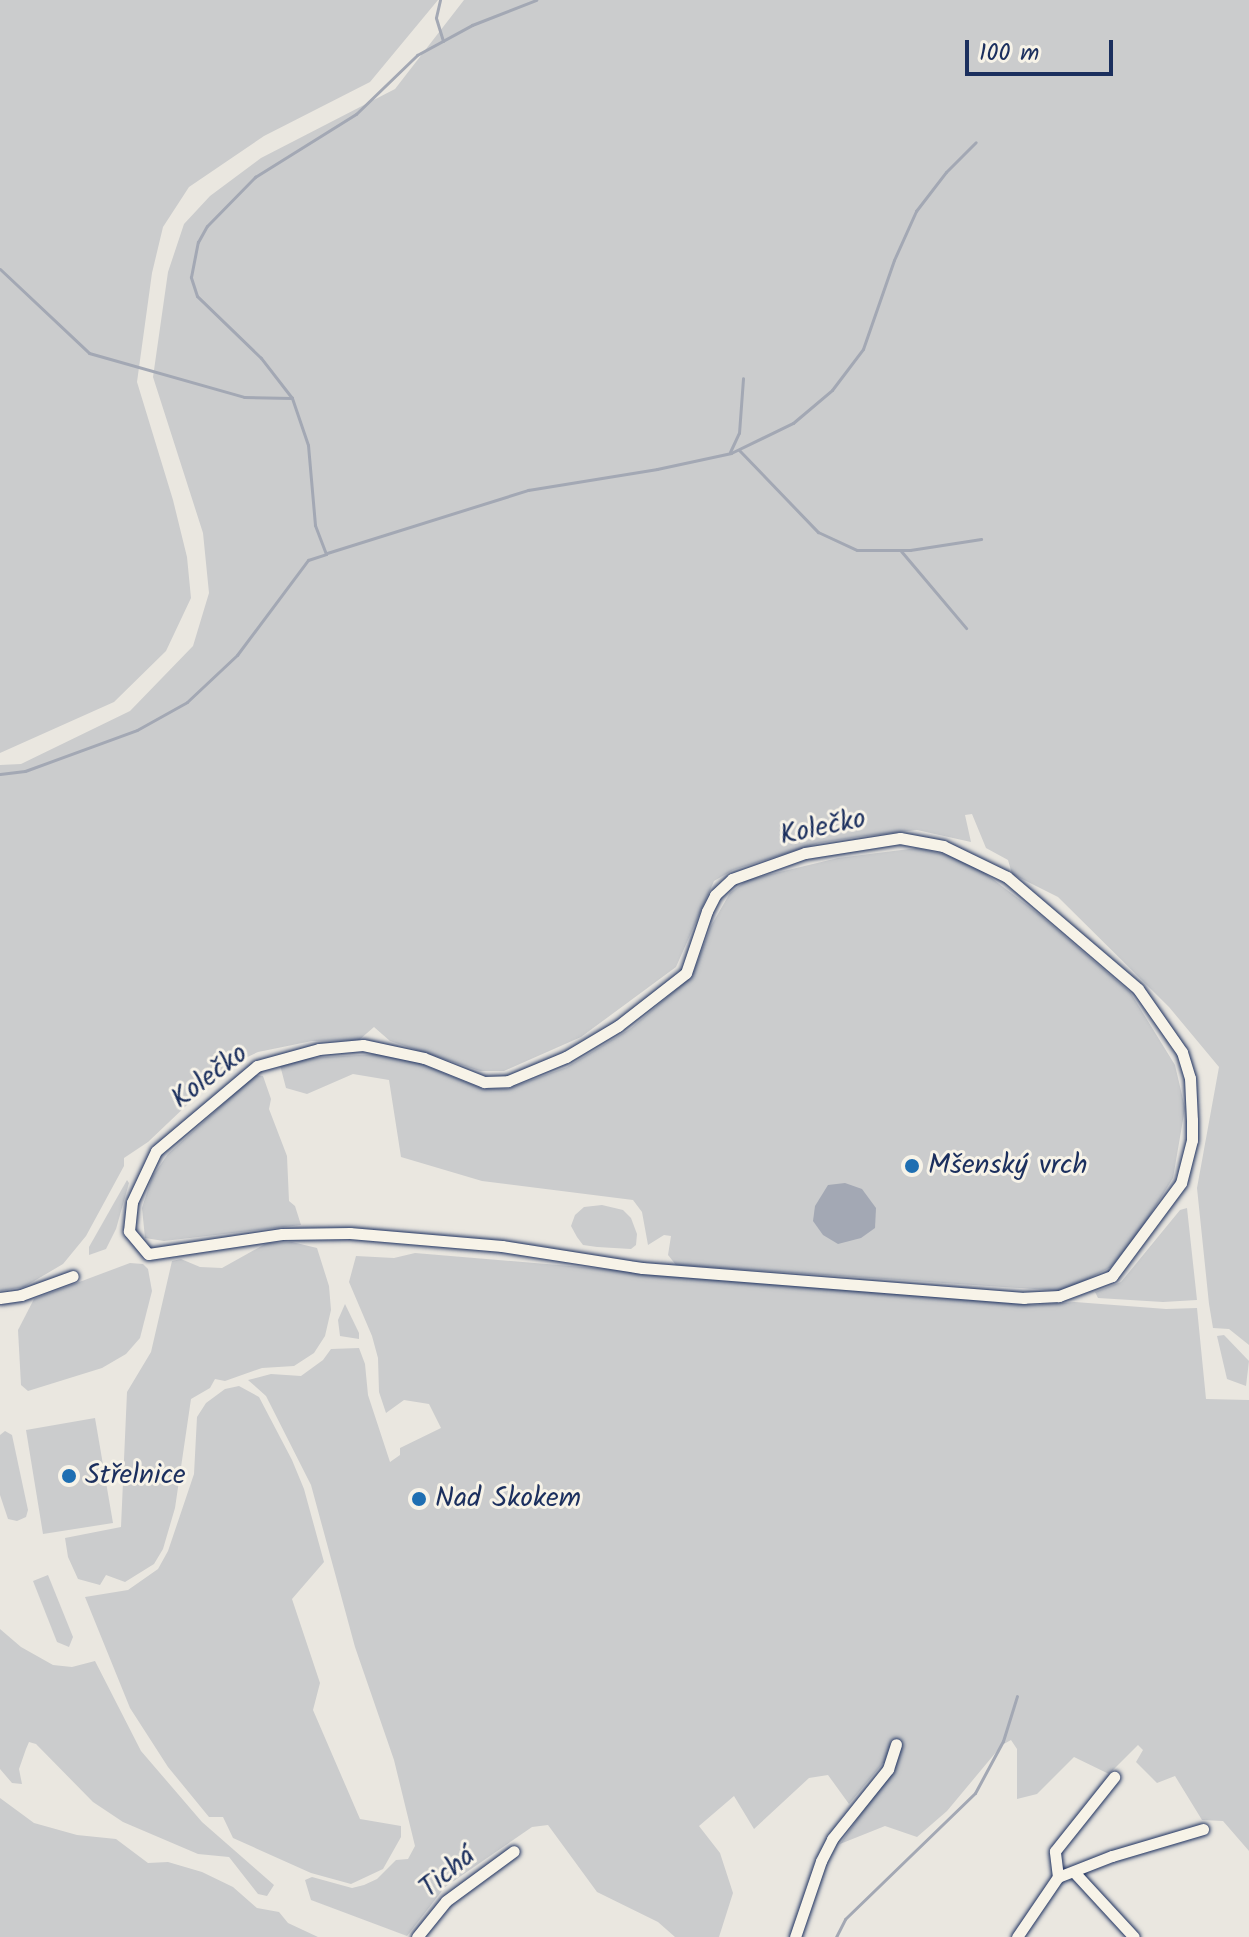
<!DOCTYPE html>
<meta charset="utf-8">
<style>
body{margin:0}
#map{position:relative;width:1249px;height:1937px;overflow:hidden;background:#eae7e0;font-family:Kalam,sans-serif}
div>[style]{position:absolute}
.green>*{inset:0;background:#cbcccd}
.water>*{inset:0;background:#a3a8b4}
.stream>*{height:3px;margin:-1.5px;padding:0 1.5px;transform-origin:1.5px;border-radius:1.5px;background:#a3a8b4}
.roads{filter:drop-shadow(0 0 2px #1b2f5e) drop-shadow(0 0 2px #1b2f5e)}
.minor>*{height:11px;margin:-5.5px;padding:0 5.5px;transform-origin:5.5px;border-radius:5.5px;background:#f7f3e8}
.dots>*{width:22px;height:22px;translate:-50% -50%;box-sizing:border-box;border:4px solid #f7f3e8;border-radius:50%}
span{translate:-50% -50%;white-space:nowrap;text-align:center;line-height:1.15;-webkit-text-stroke:6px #f7f3e8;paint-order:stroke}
.street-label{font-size:28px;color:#1b2f5e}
.poi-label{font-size:28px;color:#1b2f5e}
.left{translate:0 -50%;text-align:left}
.scale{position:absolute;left:965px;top:40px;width:148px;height:36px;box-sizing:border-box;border:4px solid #1b2f5e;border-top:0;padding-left:10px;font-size:24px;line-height:28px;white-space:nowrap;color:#1b2f5e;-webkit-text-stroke:6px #f7f3e8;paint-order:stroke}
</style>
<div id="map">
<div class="green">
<div style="clip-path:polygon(0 0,438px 0,370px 82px,264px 136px,189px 187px,163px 227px,152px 273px,137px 382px,173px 500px,187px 557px,191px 598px,166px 651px,114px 702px,0 753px)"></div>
<div style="clip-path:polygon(464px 0,1249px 0,1249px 1345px,1229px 1329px,1213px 1328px,1209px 1304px,1197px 1188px,1219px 1067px,1169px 1007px,1058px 897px,1012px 874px,1008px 860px,986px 848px,972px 814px,965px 815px,971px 842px,917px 830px,858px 837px,819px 843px,733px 870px,714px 881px,676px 967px,581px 1037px,504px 1071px,480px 1071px,390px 1041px,374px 1027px,359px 1040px,312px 1041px,258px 1052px,228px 1066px,148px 1142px,124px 1158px,124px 1166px,86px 1236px,63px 1264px,24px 1287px,0 1291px,0 765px,21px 764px,130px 711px,193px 646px,209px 593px,203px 533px,153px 377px,168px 272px,184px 224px,210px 196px,261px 158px,395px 89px)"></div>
<div style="clip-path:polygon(917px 848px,948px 855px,978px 868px,1040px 915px,1130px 992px,1175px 1065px,1185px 1108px,1173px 1178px,1137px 1236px,1111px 1267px,1064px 1291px,676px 1265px,668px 1255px,671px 1236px,664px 1235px,648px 1245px,642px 1212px,633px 1200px,482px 1181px,401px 1157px,389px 1080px,353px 1074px,307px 1094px,286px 1088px,280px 1065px,309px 1058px,376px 1054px,409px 1059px,483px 1089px,507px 1089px,567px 1067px,630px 1029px,692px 976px,711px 926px,730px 893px,747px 880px,838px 858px)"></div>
<div style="clip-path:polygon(255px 1075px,263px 1076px,271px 1099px,269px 1109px,287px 1156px,289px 1201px,295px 1206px,301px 1225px,164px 1241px,145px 1238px,142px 1208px,152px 1177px,168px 1154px)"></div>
<div style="clip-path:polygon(127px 1180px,129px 1183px,116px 1229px,106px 1249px,89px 1255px,89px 1247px)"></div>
<div style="clip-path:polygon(602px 1205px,623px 1210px,631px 1218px,637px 1234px,636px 1245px,631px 1249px,597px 1247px,583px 1245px,577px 1237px,571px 1226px,575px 1215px,584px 1207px)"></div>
<div style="clip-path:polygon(1187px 1208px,1197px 1300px,1163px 1302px,1098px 1298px,1095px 1292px,1121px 1282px,1180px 1210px)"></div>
<div style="clip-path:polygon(292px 1242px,317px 1248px,329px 1286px,331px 1310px,325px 1336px,314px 1353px,294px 1366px,262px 1368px,225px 1381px,215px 1379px,210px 1388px,191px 1399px,175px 1508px,163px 1549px,154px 1564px,125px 1582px,106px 1575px,100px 1585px,78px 1579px,68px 1557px,65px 1538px,121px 1527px,127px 1392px,151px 1352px,172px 1261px,181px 1259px,200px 1267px,222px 1268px,267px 1243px)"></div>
<div style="clip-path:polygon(415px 1253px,1033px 1305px,1075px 1302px,1166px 1309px,1197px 1308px,1206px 1399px,1249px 1400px,1249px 1851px,1223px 1821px,1202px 1820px,1175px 1776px,1157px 1783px,1136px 1762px,1143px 1750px,1138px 1745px,1109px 1774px,1074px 1757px,1037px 1794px,1017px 1799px,1017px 1749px,1011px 1740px,1002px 1745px,947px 1811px,917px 1837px,885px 1826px,840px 1844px,895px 1765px,883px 1763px,849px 1804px,828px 1775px,809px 1778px,754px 1829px,734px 1796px,699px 1826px,720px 1853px,733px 1893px,719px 1937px,675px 1937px,658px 1922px,597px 1892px,548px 1825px,532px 1827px,445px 1887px,407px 1936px,311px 1900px,305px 1880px,312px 1877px,352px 1888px,364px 1885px,377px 1879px,396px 1860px,408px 1859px,415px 1846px,394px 1760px,355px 1647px,311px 1485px,266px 1396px,248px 1380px,271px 1374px,301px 1376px,323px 1360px,331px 1349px,359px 1348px,365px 1364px,368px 1395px,390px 1462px,400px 1455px,400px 1448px,441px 1428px,429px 1404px,404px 1400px,386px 1413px,379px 1392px,378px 1358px,372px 1336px,349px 1282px,356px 1256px,394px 1258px)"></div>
<div style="clip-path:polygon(130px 1263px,143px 1264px,148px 1269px,152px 1291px,140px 1338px,126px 1354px,102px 1368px,28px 1391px,21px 1385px,18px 1330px,34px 1299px)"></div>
<div style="clip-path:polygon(345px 1304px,359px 1333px,359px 1339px,340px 1336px,338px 1320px)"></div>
<div style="clip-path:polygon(1224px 1335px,1249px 1361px,1246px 1386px,1227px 1379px,1217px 1336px)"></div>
<div style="clip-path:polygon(239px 1386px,259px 1397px,292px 1460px,304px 1489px,324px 1562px,292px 1599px,320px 1683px,313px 1710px,360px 1819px,401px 1826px,401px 1837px,383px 1869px,351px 1884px,311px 1873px,233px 1838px,223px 1817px,209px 1817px,168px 1767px,130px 1708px,85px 1597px,128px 1590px,158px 1569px,168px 1551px,194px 1474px,197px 1417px,206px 1403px,225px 1389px)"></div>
<div style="clip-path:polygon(95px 1418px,113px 1523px,43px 1534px,26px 1430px)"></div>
<div style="clip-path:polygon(5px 1431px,12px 1435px,28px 1510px,26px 1517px,17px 1521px,8px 1519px,0 1495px,0 1435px)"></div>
<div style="clip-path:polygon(48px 1575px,73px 1637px,69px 1647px,57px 1642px,33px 1581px)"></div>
<div style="clip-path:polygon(0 1629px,21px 1647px,53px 1665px,72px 1667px,95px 1661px,141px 1751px,202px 1822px,274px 1885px,267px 1896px,258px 1894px,229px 1857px,198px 1854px,123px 1822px,93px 1802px,36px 1744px,29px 1742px,26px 1749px,19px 1769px,22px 1784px,12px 1783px,0 1769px)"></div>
<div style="clip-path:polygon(0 1798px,34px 1823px,77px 1835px,116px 1839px,148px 1863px,168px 1862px,202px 1872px,233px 1887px,257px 1908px,279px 1912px,288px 1923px,318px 1937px,0 1937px)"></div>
</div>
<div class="water">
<div style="clip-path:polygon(845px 1183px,862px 1189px,876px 1208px,875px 1228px,861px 1238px,838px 1244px,823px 1235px,813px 1221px,815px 1206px,828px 1185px)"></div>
</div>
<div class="stream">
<div style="left:440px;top:0;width:18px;rotate:103deg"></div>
<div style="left:436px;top:18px;width:24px;rotate:73deg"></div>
<div style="left:0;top:269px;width:122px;rotate:43.3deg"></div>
<div style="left:89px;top:353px;width:161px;rotate:15.8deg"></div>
<div style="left:244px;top:397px;width:48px;rotate:1.2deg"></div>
<div style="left:739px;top:450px;width:114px;rotate:46.1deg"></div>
<div style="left:818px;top:532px;width:43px;rotate:24.8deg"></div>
<div style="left:857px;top:550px;width:53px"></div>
<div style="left:910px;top:550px;width:72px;rotate:-8.8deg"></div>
<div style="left:730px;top:452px;width:21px;rotate:-65deg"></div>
<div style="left:739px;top:433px;width:55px;rotate:-85.8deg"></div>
<div style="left:901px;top:551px;width:101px;rotate:49.8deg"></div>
<div style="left:327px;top:553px;width:211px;rotate:-17.4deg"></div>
<div style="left:528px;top:490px;width:131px;rotate:-9.2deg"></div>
<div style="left:657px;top:469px;width:76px;rotate:-12.2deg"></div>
<div style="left:731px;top:453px;width:69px;rotate:-25.8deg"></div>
<div style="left:793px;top:423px;width:51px;rotate:-40.2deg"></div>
<div style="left:832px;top:390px;width:51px;rotate:-52.9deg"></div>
<div style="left:863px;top:349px;width:94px;rotate:-70.8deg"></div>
<div style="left:894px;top:260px;width:54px;rotate:-65.8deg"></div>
<div style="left:916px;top:211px;width:49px;rotate:-52.4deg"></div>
<div style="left:946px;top:172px;width:42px;rotate:-45deg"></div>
<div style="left:0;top:774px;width:25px;rotate:-7deg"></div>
<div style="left:25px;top:771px;width:119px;rotate:-20.1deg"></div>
<div style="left:137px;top:730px;width:57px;rotate:-29.2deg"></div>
<div style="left:187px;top:702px;width:69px;rotate:-43.2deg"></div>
<div style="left:237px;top:655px;width:119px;rotate:-53.2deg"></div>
<div style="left:308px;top:560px;width:19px;rotate:-18deg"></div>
<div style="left:326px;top:554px;width:31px;rotate:-111deg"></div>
<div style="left:315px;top:525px;width:80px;rotate:-95deg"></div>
<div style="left:308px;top:445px;width:50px;rotate:-108.8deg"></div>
<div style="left:292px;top:398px;width:51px;rotate:-127.8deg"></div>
<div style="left:261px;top:358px;width:89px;rotate:-135.9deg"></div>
<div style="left:197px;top:296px;width:20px;rotate:-108deg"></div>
<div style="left:191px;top:277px;width:36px;rotate:-79deg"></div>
<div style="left:198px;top:242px;width:18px;rotate:-61deg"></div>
<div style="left:207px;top:226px;width:69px;rotate:-45.6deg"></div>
<div style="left:255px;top:177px;width:119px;rotate:-32deg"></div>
<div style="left:356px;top:114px;width:85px;rotate:-44deg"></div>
<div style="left:417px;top:55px;width:63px;rotate:-28.6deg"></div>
<div style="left:472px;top:25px;width:69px;rotate:-21.3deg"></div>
<div style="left:836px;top:1937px;width:20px;rotate:-63deg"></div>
<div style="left:845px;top:1919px;width:181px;rotate:-44.1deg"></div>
<div style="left:975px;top:1793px;width:59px;rotate:-61.7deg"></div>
<div style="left:1003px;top:1741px;width:47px;rotate:-72.7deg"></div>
</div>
<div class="roads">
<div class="minor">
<div style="left:900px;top:838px;width:44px;rotate:10.5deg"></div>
<div style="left:943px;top:846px;width:71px;rotate:25.8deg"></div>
<div style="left:1007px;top:877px;width:172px;rotate:40.5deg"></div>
<div style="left:1138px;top:989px;width:77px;rotate:55.1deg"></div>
<div style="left:1182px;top:1052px;width:27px;rotate:73deg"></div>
<div style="left:1190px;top:1078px;width:42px;rotate:87.3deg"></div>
<div style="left:1192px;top:1120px;width:20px;rotate:90deg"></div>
<div style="left:1192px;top:1140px;width:44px;rotate:104.3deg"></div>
<div style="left:1181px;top:1183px;width:116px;rotate:126.6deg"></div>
<div style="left:1112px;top:1276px;width:57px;rotate:159.3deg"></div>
<div style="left:1059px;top:1296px;width:35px;rotate:177deg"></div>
<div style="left:1024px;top:1298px;width:383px;rotate:-175.5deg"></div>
<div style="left:642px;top:1268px;width:142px;rotate:-171.1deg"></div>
<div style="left:502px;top:1246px;width:153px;rotate:-175.1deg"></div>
<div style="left:350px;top:1233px;width:68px;rotate:179.2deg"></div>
<div style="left:282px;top:1234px;width:135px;rotate:171.5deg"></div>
<div style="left:148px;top:1254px;width:30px;rotate:-130deg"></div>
<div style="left:129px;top:1231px;width:29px;rotate:-84deg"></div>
<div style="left:132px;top:1202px;width:56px;rotate:-64.8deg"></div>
<div style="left:156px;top:1151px;width:132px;rotate:-40.1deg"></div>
<div style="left:257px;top:1066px;width:64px;rotate:-15.3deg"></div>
<div style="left:319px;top:1049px;width:44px;rotate:-5.2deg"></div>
<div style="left:363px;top:1045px;width:62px;rotate:12deg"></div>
<div style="left:424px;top:1058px;width:65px;rotate:21.8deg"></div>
<div style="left:484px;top:1082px;width:24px;rotate:-2deg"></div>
<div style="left:508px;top:1081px;width:63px;rotate:-22.5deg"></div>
<div style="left:566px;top:1057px;width:61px;rotate:-30.8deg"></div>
<div style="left:618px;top:1026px;width:86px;rotate:-37.9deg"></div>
<div style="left:686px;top:973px;width:65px;rotate:-71.3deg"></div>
<div style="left:707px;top:911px;width:18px;rotate:-63deg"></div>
<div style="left:715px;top:895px;width:23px;rotate:-43deg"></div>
<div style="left:732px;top:879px;width:77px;rotate:-19.6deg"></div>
<div style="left:805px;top:853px;width:96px;rotate:-9deg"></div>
<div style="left:0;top:1298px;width:21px;rotate:-8deg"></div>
<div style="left:21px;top:1295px;width:55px;rotate:-20.1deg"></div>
<div style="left:1074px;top:1872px;width:88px;rotate:47.3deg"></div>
<div style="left:1058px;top:1877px;width:26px;rotate:-97deg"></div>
<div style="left:1055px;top:1851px;width:95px;rotate:-51.4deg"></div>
<div style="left:417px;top:1937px;width:46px;rotate:-51.1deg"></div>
<div style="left:446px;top:1901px;width:84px;rotate:-36.3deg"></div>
<div style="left:795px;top:1937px;width:80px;rotate:-71.1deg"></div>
<div style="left:821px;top:1861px;width:25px;rotate:-63deg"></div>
<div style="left:832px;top:1839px;width:90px;rotate:-51.3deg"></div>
<div style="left:888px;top:1769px;width:26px;rotate:-72deg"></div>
<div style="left:1017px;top:1937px;width:73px;rotate:-55.7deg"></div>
<div style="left:1058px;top:1877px;width:58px;rotate:-21.3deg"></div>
<div style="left:1112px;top:1856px;width:95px;rotate:-16.5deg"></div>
</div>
</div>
<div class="dots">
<div style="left:912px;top:1166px;background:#1f6fb2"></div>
<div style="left:69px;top:1476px;background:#1f6fb2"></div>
<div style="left:419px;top:1499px;background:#1f6fb2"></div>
</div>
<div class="street-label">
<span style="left:823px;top:828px;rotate:-12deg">Kolečko</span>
<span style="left:210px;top:1077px;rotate:-37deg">Kolečko</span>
<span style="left:448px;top:1873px;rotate:-40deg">Tichá</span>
</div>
<div class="poi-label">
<span class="left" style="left:928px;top:1166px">Mšenský vrch</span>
<span class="left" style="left:85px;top:1476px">Střelnice</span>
<span class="left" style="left:435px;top:1499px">Nad Skokem</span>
</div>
<div class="scale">100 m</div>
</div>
